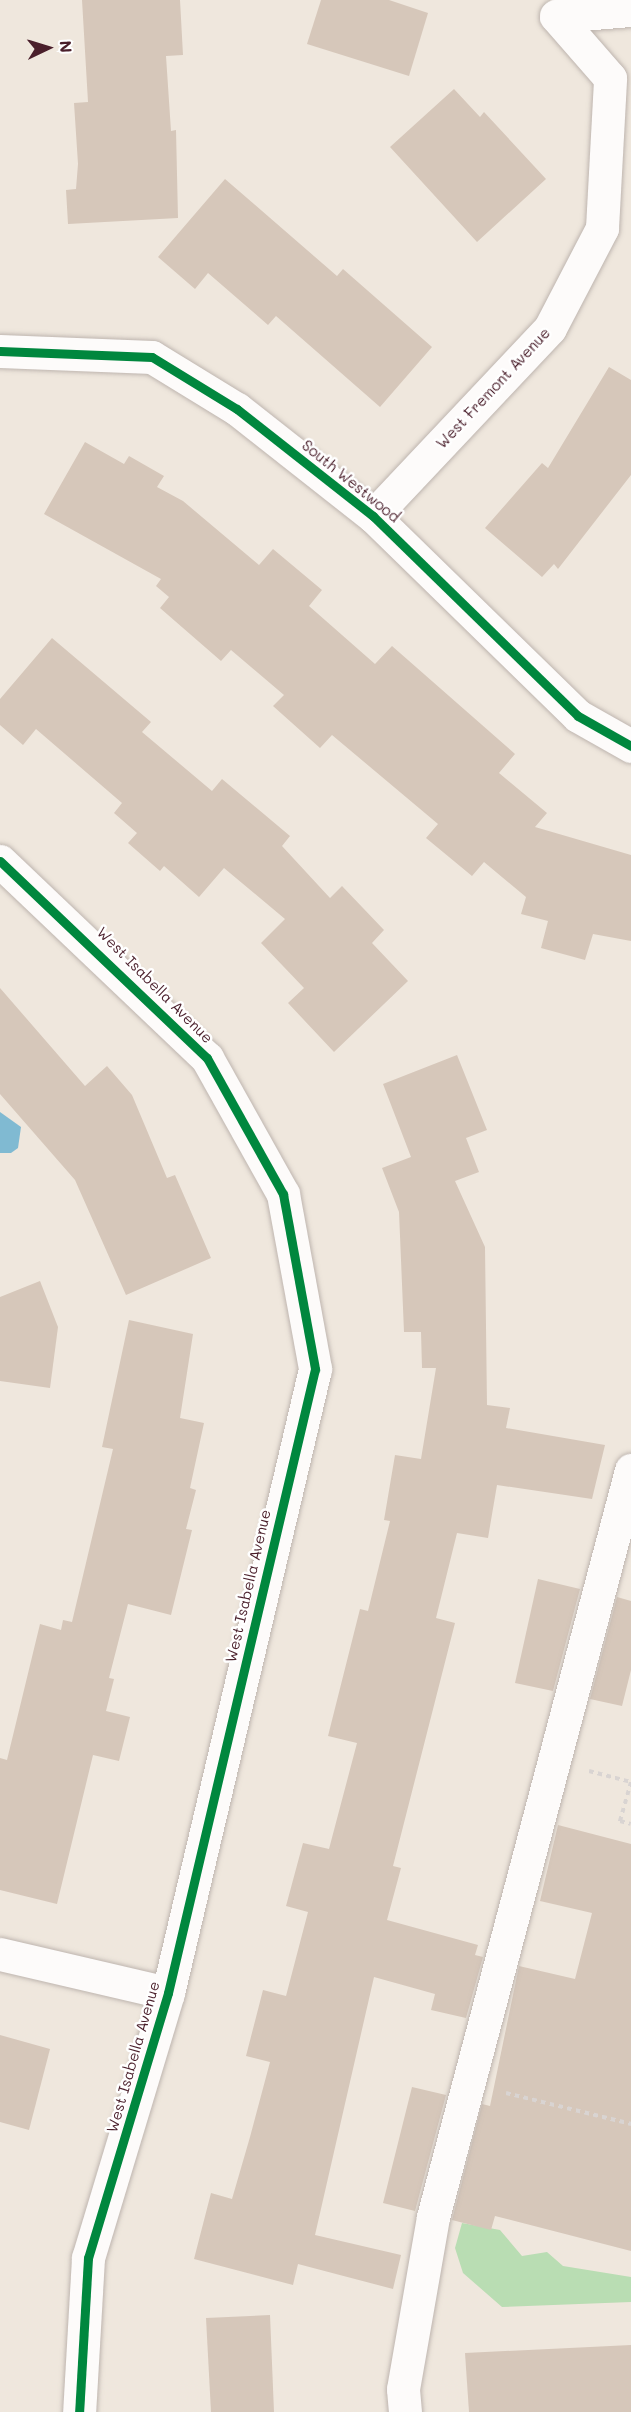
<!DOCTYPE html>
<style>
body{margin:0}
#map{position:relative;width:631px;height:2412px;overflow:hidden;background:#efe7dd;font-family:Mali,sans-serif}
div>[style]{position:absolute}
.green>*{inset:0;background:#b9ddb3}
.water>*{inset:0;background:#80bad2}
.building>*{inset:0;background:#d6c7ba}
.path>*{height:4px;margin-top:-2px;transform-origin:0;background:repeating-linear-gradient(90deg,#d9d4d2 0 4.5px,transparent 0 9px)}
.roads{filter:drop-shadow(0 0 2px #beb5af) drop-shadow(0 0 2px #beb5af)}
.minor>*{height:33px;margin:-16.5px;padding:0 16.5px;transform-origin:16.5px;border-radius:16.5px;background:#fdfbfa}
.cycleway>*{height:9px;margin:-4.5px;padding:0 4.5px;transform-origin:4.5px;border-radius:4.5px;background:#00873e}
span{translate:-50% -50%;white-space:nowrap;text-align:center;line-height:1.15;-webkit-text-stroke:5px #fff;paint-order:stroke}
.street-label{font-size:15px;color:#4a1f2b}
.north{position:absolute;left:18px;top:18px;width:60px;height:60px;-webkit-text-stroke:4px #fff;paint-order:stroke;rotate:86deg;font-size:16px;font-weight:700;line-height:24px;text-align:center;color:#4a1f2b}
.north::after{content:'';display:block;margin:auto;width:21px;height:27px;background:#4a1f2b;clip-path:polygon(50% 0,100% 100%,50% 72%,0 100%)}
</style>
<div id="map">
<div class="green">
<div style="clip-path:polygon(462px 2223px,500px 2230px,522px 2256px,547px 2252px,563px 2266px,631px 2277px,631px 2302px,502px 2307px,463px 2273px,455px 2248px)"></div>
</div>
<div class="water">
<div style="clip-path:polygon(0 1112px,21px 1127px,18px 1148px,11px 1153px,0 1153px)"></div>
</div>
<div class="building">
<div style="clip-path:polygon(82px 0,180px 0,183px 55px,166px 56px,171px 131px,176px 130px,178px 218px,68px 224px,66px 190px,76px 189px,78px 164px,74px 103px,88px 102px)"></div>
<div style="clip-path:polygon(321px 0,389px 0,428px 13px,409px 76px,307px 44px)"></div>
<div style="clip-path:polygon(454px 89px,480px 117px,484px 112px,546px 179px,477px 242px,390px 147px)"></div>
<div style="clip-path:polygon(225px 179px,337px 276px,343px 269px,432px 347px,380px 407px,276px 316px,268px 325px,208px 273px,195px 289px,158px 257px)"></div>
<div style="clip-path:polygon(609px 367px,631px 380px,631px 475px,558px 569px,554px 564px,542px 577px,485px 528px,542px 463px,548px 468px)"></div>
<div style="clip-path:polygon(85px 442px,124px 464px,129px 456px,164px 476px,157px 487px,183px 501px,259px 565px,273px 549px,322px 590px,309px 606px,375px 664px,392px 646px,515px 754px,499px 773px,547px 813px,535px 827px,631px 855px,631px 941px,593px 934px,585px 960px,541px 948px,548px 921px,521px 914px,526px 897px,484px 862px,472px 876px,426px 838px,438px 824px,332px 735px,320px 748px,273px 706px,284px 695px,231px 650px,221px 661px,160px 608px,169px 597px,156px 586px,161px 579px,44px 514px)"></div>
<div style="clip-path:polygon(52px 638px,151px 722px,142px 732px,212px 791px,222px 779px,290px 836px,282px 846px,330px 898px,342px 886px,384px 930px,372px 943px,408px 981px,334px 1052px,288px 1003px,304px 988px,261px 943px,285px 919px,224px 868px,199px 897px,164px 866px,160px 871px,128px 843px,137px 833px,114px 813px,122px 803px,36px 729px,23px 745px,0 725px,0 699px)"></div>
<div style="clip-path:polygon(0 988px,85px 1086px,107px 1066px,132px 1095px,167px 1178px,175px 1175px,211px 1258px,126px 1295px,75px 1180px,0 1094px)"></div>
<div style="clip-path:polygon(457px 1055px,487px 1130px,466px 1138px,479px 1172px,455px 1181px,485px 1247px,487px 1405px,510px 1408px,506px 1428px,605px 1445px,592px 1499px,497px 1485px,488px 1538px,457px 1533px,436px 1618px,455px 1623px,393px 1866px,401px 1868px,387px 1920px,478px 1945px,475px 1955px,483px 1957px,466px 2018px,431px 2010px,435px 1994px,374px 1977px,315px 2235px,401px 2255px,393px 2289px,298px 2264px,293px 2285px,194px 2259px,211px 2193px,232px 2199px,250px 2137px,270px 2062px,246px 2056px,263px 1990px,286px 1996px,308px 1912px,286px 1906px,303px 1843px,329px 1849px,357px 1743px,328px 1736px,360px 1609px,368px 1611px,390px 1521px,384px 1520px,395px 1455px,421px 1459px,436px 1368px,422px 1368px,421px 1332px,404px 1332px,399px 1212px,382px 1168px,411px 1157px,383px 1084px)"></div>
<div style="clip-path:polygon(40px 1281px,58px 1327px,50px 1388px,0 1381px,0 1297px)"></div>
<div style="clip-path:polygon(129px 1320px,193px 1334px,180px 1418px,204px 1423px,190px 1488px,196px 1490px,186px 1529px,192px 1530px,171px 1615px,128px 1604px,109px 1678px,114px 1679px,106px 1711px,130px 1717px,119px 1761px,93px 1755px,57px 1904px,0 1890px,0 1758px,7px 1760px,40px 1624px,61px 1630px,63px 1620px,72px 1622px,113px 1449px,102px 1447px)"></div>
<div style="clip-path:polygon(538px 1579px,580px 1589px,553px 1691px,515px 1683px)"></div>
<div style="clip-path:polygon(617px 1597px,631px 1601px,631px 1670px,622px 1706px,590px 1699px)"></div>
<div style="clip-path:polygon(558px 1825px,631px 1844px,631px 2251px,495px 2216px,491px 2230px,452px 2220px,482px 2104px,490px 2106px,519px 1966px,575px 1979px,592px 1913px,540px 1901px)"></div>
<div style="clip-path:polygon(0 2035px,50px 2049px,29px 2130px,0 2122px)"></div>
<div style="clip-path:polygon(412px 2087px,446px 2095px,415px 2211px,383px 2203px)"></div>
<div style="clip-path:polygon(270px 2315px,274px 2412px,211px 2412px,206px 2318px)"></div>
<div style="clip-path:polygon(631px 2345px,631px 2412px,469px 2412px,465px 2353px)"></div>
</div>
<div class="path">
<div style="left:589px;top:1771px;width:43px;rotate:14.7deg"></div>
<div style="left:631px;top:1782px;width:41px;rotate:105.8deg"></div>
<div style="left:620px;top:1821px;width:11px;rotate:15deg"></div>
<div style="left:506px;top:2093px;width:129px;rotate:13.9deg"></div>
</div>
<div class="roads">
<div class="minor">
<div style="left:556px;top:16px;width:75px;rotate:-4.6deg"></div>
<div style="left:0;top:351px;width:152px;rotate:2.3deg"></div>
<div style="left:152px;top:357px;width:100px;rotate:31.5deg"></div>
<div style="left:237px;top:409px;width:173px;rotate:38.2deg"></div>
<div style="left:373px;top:516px;width:286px;rotate:44.3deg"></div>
<div style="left:578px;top:716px;width:61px;rotate:29.5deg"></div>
<div style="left:373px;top:516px;width:258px;rotate:-46.7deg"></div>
<div style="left:550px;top:328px;width:113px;rotate:-62.5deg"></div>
<div style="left:602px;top:228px;width:150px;rotate:-86.9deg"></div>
<div style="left:610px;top:78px;width:82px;rotate:-131.1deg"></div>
<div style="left:0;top:861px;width:286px;rotate:43.6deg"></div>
<div style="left:207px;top:1058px;width:156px;rotate:60.8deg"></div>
<div style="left:283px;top:1194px;width:178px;rotate:79.6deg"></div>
<div style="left:315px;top:1369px;width:641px;rotate:103.26deg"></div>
<div style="left:168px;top:1993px;width:277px;rotate:106.8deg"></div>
<div style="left:88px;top:2258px;width:154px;rotate:93.3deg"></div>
<div style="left:0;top:1954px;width:172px;rotate:13.1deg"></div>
<div style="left:405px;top:2412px;width:23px;rotate:-95deg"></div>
<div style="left:403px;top:2389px;width:175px;rotate:-80.1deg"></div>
<div style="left:433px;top:2217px;width:773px;rotate:-75.15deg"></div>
</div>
</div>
<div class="cycleway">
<div style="left:0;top:351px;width:152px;rotate:2.3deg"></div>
<div style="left:152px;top:357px;width:100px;rotate:31.5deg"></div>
<div style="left:237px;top:409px;width:173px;rotate:38.2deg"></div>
<div style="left:373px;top:516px;width:286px;rotate:44.3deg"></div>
<div style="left:578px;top:716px;width:61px;rotate:29.5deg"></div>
<div style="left:0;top:861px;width:286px;rotate:43.6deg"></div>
<div style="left:207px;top:1058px;width:156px;rotate:60.8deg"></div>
<div style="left:283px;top:1194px;width:178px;rotate:79.6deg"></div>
<div style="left:315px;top:1369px;width:641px;rotate:103.26deg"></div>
<div style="left:168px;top:1993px;width:277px;rotate:106.8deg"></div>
<div style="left:88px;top:2258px;width:154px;rotate:93.3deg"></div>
</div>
<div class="street-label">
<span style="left:493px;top:388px;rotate:-47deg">West Fremont Avenue</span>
<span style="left:351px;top:481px;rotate:39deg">South Westwood</span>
<span style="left:155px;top:985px;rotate:45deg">West Isabella Avenue</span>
<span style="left:248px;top:1586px;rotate:-77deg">West Isabella Avenue</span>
<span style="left:133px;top:2057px;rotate:-74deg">West Isabella Avenue</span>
</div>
<div class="north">N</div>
</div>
